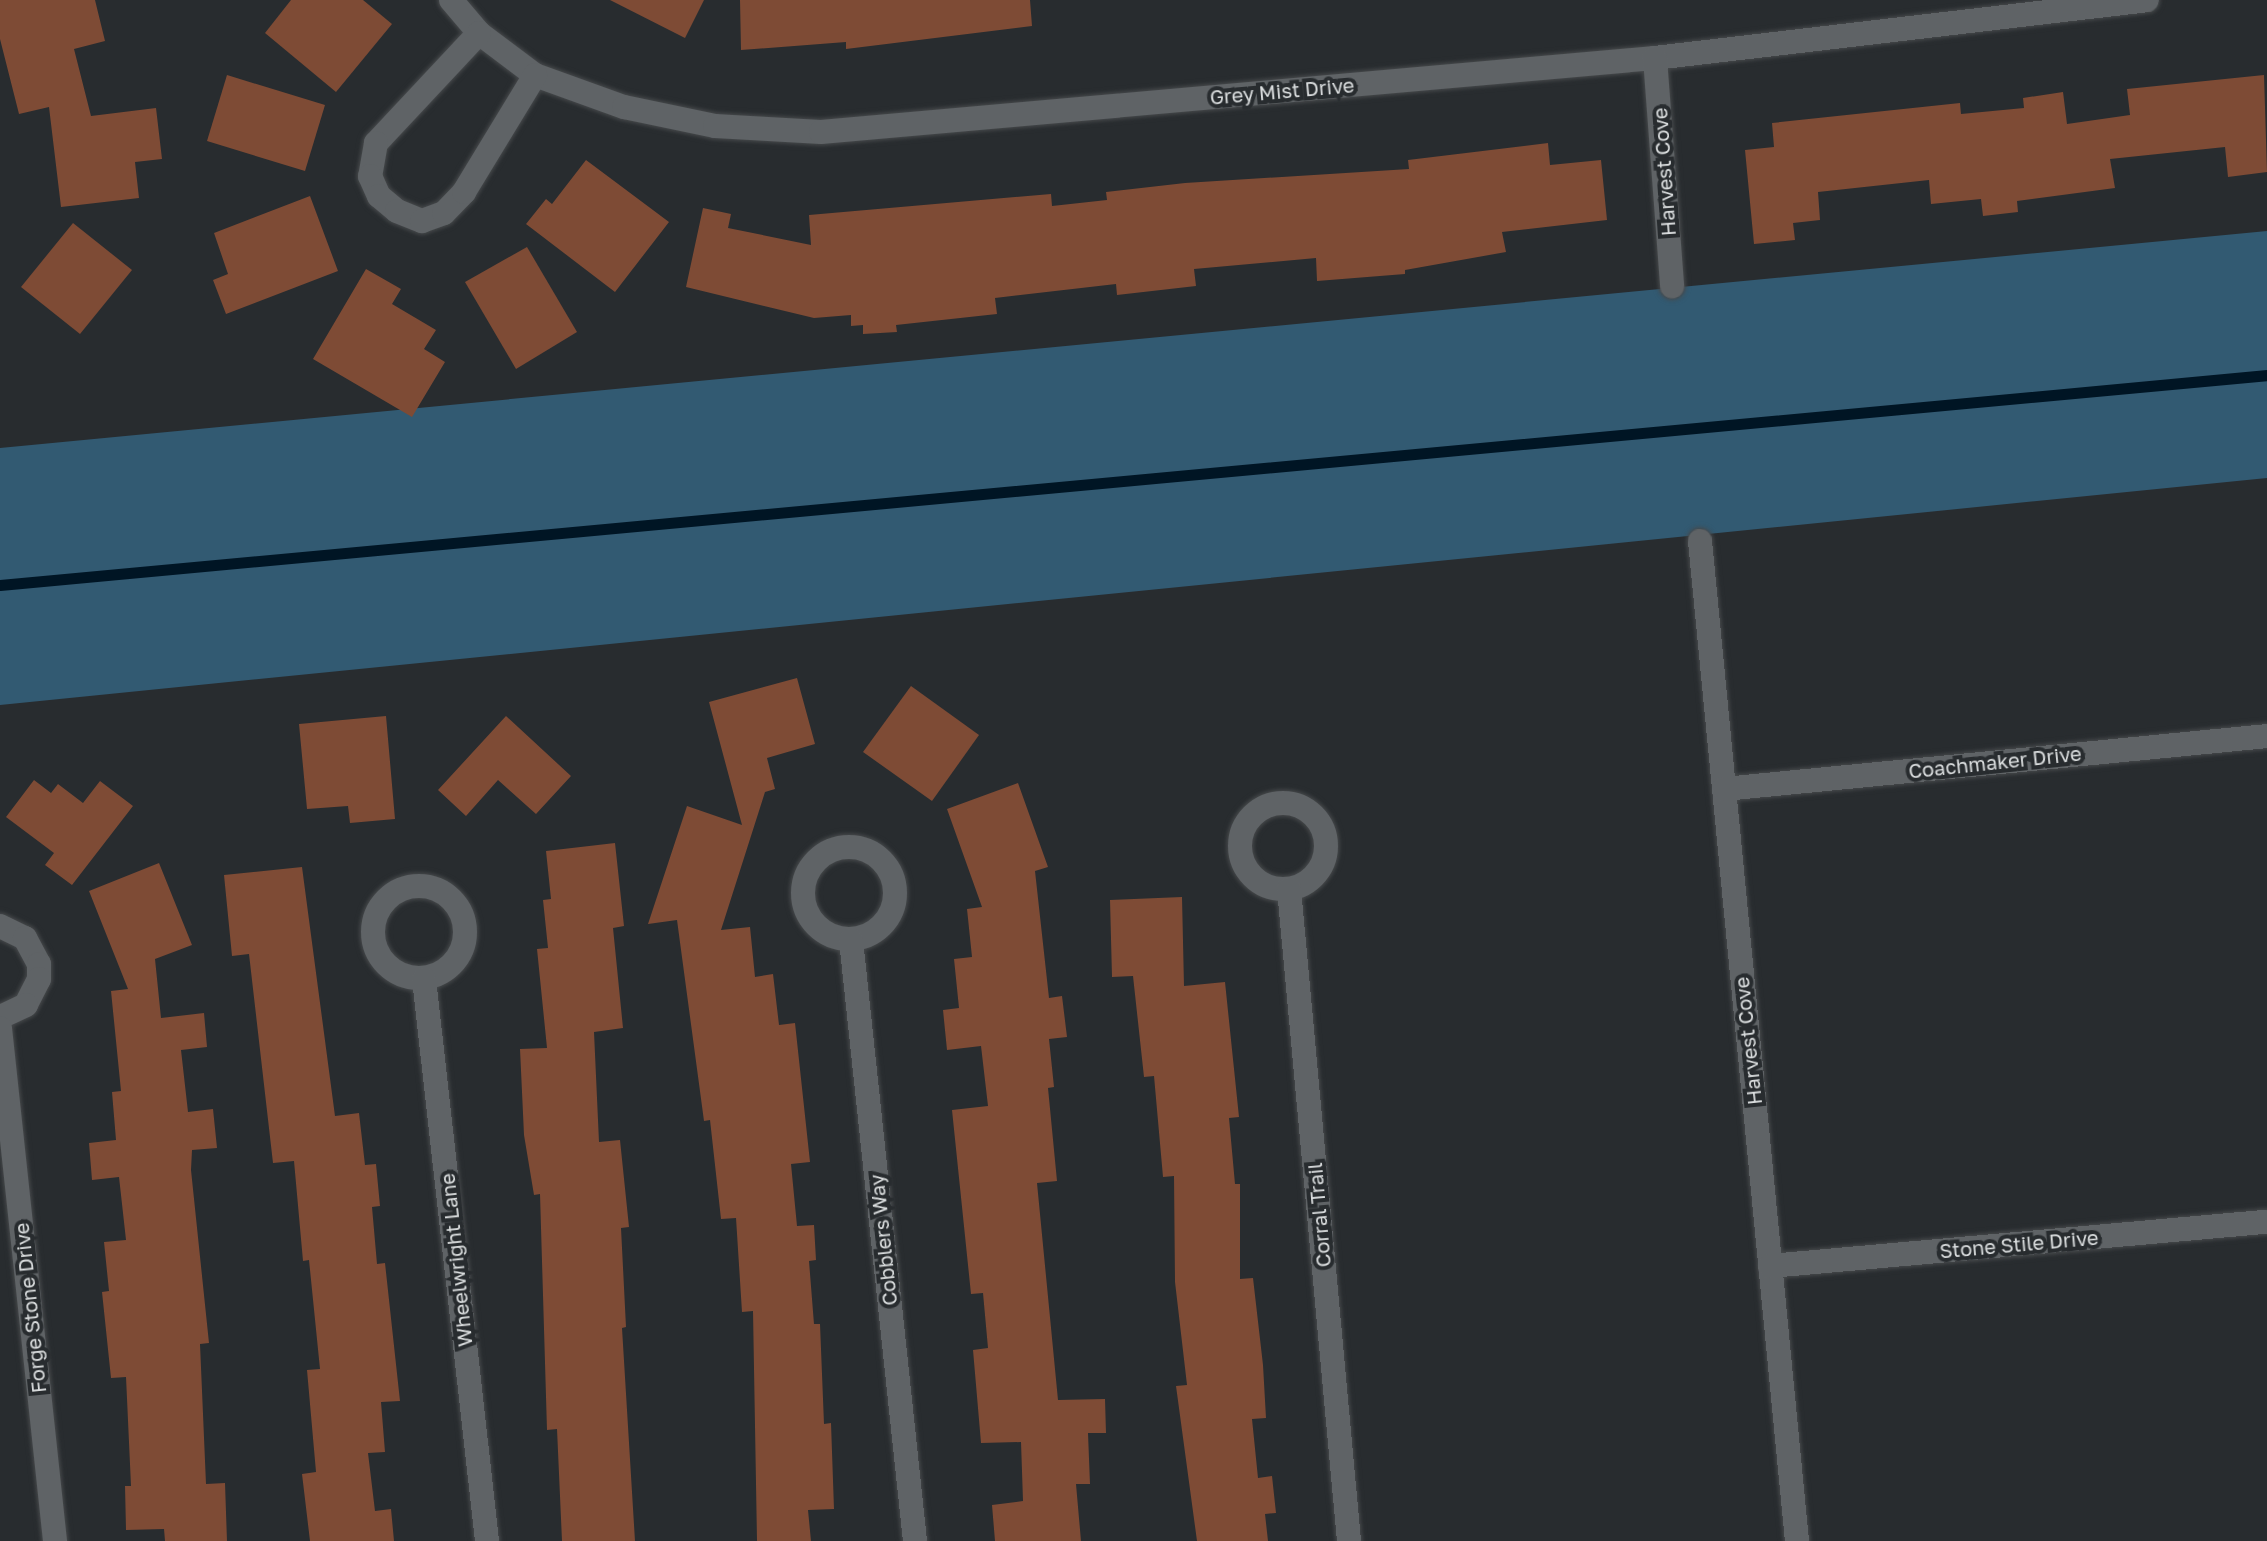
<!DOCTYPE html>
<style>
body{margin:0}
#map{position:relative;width:2267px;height:1541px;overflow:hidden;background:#282c2f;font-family:"Golos Text",sans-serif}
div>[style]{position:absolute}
.green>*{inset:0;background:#325a72}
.stream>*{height:11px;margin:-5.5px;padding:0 5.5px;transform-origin:5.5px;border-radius:5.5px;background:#001524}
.building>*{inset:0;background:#7e4b35}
.roads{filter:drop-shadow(0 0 2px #46494b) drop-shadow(0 0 2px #46494b)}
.minor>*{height:24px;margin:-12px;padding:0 12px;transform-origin:12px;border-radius:12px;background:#5f6366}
.minor>.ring{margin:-12px;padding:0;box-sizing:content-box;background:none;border:24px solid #5f6366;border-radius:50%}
span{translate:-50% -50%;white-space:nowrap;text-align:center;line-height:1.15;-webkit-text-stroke:8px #282c2f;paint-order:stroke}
.street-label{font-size:20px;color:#dbdedf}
</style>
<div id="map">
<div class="green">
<div style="clip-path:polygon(2267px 231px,2267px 478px,0 705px,0 448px)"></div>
</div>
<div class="stream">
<div style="left:0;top:585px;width:2277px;rotate:-5.29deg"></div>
</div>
<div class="building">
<div style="clip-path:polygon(0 0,95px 0,105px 41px,74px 49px,91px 116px,156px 108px,162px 159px,135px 162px,139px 198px,61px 207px,49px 107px,19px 114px,0 39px)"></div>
<div style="clip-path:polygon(291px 0,363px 0,392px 24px,336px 92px,265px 33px)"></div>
<div style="clip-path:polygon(610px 0,704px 0,685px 38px)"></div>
<div style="clip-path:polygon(740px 0,1030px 0,1032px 26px,846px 49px,846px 42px,741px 50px)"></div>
<div style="clip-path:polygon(227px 75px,325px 105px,305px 171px,207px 141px)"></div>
<div style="clip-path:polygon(2264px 75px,2267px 172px,2228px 177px,2225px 147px,2110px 159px,2115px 188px,2017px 201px,2018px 212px,1983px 216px,1981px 199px,1931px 204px,1929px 180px,1818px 192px,1820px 220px,1793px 223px,1795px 240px,1754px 244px,1745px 150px,1774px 147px,1772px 123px,1960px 103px,1961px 114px,2024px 108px,2023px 98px,2063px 92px,2067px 124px,2130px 115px,2127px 89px)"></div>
<div style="clip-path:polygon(1548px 143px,1550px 165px,1601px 160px,1607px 220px,1502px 232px,1506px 252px,1405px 270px,1405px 274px,1317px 281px,1316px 258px,1194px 269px,1196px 286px,1117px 295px,1116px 284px,995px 298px,997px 314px,896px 325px,897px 332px,863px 334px,863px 325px,851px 326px,851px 315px,814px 318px,686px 287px,703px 208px,731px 214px,728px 228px,811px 245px,809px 215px,1051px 194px,1052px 206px,1107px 200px,1106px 192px,1185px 183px,1409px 169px,1408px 160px)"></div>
<div style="clip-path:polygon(586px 160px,669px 222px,615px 292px,526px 224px,546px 199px,552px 204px)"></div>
<div style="clip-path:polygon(310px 196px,338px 271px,226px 314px,213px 280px,228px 274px,214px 233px)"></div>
<div style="clip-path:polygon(73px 223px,132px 270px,80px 334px,21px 287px)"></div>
<div style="clip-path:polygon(527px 247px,577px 332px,516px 369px,465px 282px)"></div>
<div style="clip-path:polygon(366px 269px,401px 289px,392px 304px,436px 330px,424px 349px,445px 362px,412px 417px,313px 359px)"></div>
<div style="clip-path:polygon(797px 678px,815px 744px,767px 758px,775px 789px,765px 792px,721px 930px,750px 927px,755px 977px,773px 974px,779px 1025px,795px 1023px,810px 1162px,791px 1164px,797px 1226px,814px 1225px,816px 1260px,809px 1261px,814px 1324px,820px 1324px,824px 1424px,831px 1423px,834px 1509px,808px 1510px,811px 1541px,757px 1541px,753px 1311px,742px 1312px,736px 1218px,721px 1219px,710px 1120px,704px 1121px,677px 920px,648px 924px,687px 806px,742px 825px,709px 702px)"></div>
<div style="clip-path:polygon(911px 686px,979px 735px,932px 801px,863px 752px)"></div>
<div style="clip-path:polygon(386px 716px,395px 819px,350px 823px,348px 806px,307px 809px,299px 724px)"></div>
<div style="clip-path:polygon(506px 716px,571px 776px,536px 814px,498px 780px,466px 816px,438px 790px)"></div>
<div style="clip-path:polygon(34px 780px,51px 793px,58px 784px,83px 803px,100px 781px,133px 806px,72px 885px,45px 865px,54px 853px,6px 817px)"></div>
<div style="clip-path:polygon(1018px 783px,1048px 867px,1035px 871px,1049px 998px,1062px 996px,1067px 1037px,1049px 1039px,1054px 1087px,1048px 1088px,1057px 1181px,1037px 1183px,1058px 1400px,1105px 1399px,1106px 1433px,1088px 1433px,1090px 1484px,1076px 1484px,1081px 1541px,995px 1541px,992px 1505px,1023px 1501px,1021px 1442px,981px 1443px,973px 1350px,988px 1348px,983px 1293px,971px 1294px,952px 1110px,988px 1106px,981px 1046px,947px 1050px,943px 1010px,959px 1008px,954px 959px,972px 957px,967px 909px,982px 907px,947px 809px)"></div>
<div style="clip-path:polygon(615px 843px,624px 926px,613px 928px,623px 1028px,594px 1032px,599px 1142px,620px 1140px,629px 1227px,621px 1228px,626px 1327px,622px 1328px,635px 1541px,562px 1541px,557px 1429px,547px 1430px,540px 1194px,534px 1195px,524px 1135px,520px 1049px,547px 1048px,537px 949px,548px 948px,543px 900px,551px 899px,546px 851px)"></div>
<div style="clip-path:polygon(159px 863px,192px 945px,155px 959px,161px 1018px,204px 1013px,207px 1047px,181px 1050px,188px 1112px,213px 1109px,217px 1148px,192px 1150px,191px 1170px,209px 1343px,200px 1344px,206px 1484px,225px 1483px,227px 1541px,165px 1541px,164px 1529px,126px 1530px,125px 1486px,131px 1486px,126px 1377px,111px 1378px,102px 1292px,109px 1291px,104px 1242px,126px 1240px,119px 1177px,92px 1180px,89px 1143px,116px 1140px,112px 1092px,121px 1091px,111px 991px,128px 989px,89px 891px)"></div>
<div style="clip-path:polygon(302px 867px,335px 1116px,359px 1113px,365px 1165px,376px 1164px,380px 1206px,372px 1207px,377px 1264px,385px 1263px,400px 1401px,381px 1402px,385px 1452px,368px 1453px,375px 1511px,391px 1509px,394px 1541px,310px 1541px,302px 1474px,316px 1472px,307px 1370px,320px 1369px,309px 1260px,303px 1261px,294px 1161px,273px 1163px,249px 954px,232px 956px,224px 875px)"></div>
<div style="clip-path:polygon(1182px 897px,1184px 986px,1225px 982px,1239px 1117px,1229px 1118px,1235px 1184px,1240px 1184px,1240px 1279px,1253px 1278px,1263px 1365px,1266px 1418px,1252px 1419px,1258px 1478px,1272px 1476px,1276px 1513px,1265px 1514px,1268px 1541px,1197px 1541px,1176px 1386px,1187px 1385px,1175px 1282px,1174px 1176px,1163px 1177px,1154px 1076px,1144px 1077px,1133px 976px,1112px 977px,1110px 900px)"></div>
</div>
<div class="roads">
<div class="minor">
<div style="left:451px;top:0;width:43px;rotate:49.7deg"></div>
<div style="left:479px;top:33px;width:70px;rotate:36.9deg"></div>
<div style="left:535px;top:75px;width:95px;rotate:19.8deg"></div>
<div style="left:624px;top:107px;width:93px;rotate:11.8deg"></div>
<div style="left:715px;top:126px;width:106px;rotate:3.2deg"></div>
<div style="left:821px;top:132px;width:837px;rotate:-5.07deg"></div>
<div style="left:1655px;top:58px;width:495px;rotate:-6.7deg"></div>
<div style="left:479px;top:33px;width:151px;rotate:133.1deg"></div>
<div style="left:376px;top:143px;width:34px;rotate:100deg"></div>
<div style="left:370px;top:176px;width:22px;rotate:66deg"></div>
<div style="left:379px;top:196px;width:23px;rotate:40deg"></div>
<div style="left:397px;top:211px;width:27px;rotate:22deg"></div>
<div style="left:422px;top:221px;width:23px;rotate:-20deg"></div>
<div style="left:444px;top:213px;width:29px;rotate:-46deg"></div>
<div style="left:464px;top:192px;width:137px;rotate:-58.7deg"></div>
<div style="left:1655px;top:58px;width:229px;rotate:85.7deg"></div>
<div style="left:1700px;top:541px;width:1005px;rotate:84.46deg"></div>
<div style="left:1724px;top:789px;width:546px;rotate:-5.57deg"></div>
<div class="ring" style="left:1240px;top:803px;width:62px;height:62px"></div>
<div class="ring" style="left:803px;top:847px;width:68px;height:68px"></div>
<div class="ring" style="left:373px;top:886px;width:68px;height:68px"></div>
<div style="left:1289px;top:889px;width:655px;rotate:84.74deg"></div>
<div style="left:0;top:926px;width:28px;rotate:26deg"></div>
<div style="left:25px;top:938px;width:30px;rotate:62deg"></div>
<div style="left:39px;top:964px;width:15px;rotate:90deg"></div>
<div style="left:39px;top:979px;width:29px;rotate:117deg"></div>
<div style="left:26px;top:1005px;width:29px;rotate:155deg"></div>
<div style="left:851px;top:940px;width:604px;rotate:83.92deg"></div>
<div style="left:424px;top:979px;width:566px;rotate:83.6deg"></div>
<div style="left:0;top:1028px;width:516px;rotate:83.88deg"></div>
<div style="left:1770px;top:1266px;width:499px;rotate:-5.1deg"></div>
</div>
</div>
<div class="street-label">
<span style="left:1282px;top:91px;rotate:-5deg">Grey Mist Drive</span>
<span style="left:1664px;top:172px;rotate:-94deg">Harvest Cove</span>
<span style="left:1995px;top:762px;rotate:-6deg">Coachmaker Drive</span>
<span style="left:1748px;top:1041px;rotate:-96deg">Harvest Cove</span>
<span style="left:1319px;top:1215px;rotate:-95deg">Corral Trail</span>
<span style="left:883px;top:1240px;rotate:-96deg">Cobblers Way</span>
<span style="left:2019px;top:1244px;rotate:-5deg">Stone Stile Drive</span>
<span style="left:456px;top:1260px;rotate:-96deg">Wheelwright Lane</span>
<span style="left:30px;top:1308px;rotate:-96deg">Forge Stone Drive</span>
</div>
</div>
